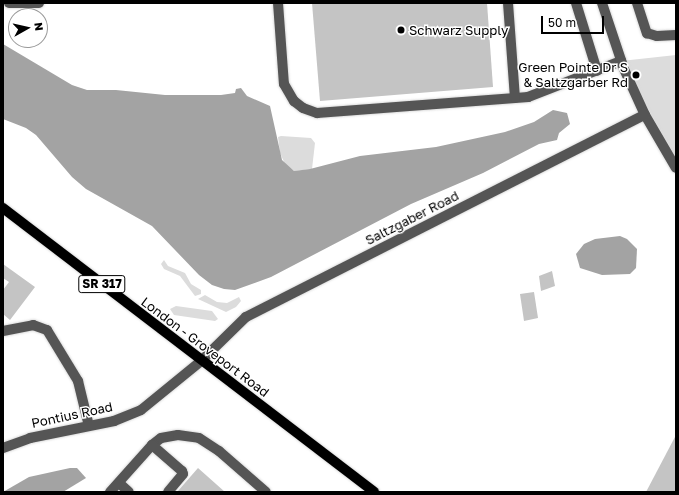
<!DOCTYPE html>
<style>
body{margin:0}
#map{position:relative;width:679px;height:495px;overflow:hidden;background:#fff;font-family:"Golos Text",sans-serif}
div>[style]{position:absolute}
.green>*{inset:0;background:#dcdcdc}
.water>*{inset:0;background:#a3a3a3}
.building>*{inset:0;background:#c4c4c4}
.roads{filter:drop-shadow(0 0 1px #dbdbdb) drop-shadow(0 0 1px #dbdbdb)}
.minor>*{height:10px;margin:-5px;padding:0 5px;transform-origin:5px;border-radius:5px;background:#555}
.major>*{height:10px;margin:-5px;padding:0 5px;transform-origin:5px;border-radius:5px;background:#000}
.dots>*{width:11px;height:11px;translate:-50% -50%;box-sizing:border-box;border:2px solid #fff;border-radius:50%}
span{translate:-50% -50%;white-space:nowrap;text-align:center;line-height:1.15;-webkit-text-stroke:3px #fff;paint-order:stroke}
.shield-label span{padding:1px 3px;background:#fff;border:1px solid;border-radius:3px;-webkit-text-stroke-width:0}
.shield-label{font-size:12px;color:#000;font-weight:700}
.poi-label{font-size:13px;color:#000}
.left{translate:0 -50%;text-align:left}
.right{translate:-100% -50%;text-align:right}
.street-label{font-size:13px;color:#000}
.frame{position:absolute;inset:0;border:4px solid #000;pointer-events:none}
.north{position:absolute;left:8px;top:8px;width:40px;height:40px;box-sizing:border-box;background:#fff;border:1px solid #999;border-radius:50%;rotate:82deg;font-size:11px;font-weight:700;line-height:16px;text-align:center;color:#000}
.north::after{content:'';display:block;margin:auto;width:14px;height:18px;background:#000;clip-path:polygon(50% 0,100% 100%,50% 72%,0 100%)}
.scale{position:absolute;left:541px;top:16px;width:63px;height:18px;box-sizing:border-box;border:2px solid #000;border-top:0;padding-left:5px;font-size:12px;line-height:14px;white-space:nowrap;color:#000;-webkit-text-stroke:3px #fff;paint-order:stroke}
</style>
<div id="map">
<div class="green">
<div style="clip-path:polygon(676px 55px,676px 168px,621px 61px)"></div>
<div style="clip-path:polygon(281px 136px,311px 138px,315px 143px,312px 169px,294px 171px,285px 164px,280px 153px,278px 137px)"></div>
<div style="clip-path:polygon(164px 260px,168px 266px,185px 273px,191px 284px,201px 290px,201px 294px,195px 296px,180px 276px,164px 269px,161px 264px)"></div>
<div style="clip-path:polygon(205px 295px,217px 302px,227px 303px,239px 297px,241px 301px,236px 307px,226px 312px,198px 299px)"></div>
<div style="clip-path:polygon(176px 306px,212px 311px,218px 319px,215px 321px,174px 315px,170px 309px)"></div>
</div>
<div class="water">
<div style="clip-path:polygon(3px 44px,72px 85px,87px 90px,116px 90px,165px 95px,221px 95px,235px 93px,236px 89px,241px 88px,247px 96px,270px 106px,282px 160px,294px 171px,310px 169px,360px 156px,436px 147px,505px 132px,534px 122px,553px 110px,567px 113px,570px 124px,559px 133px,557px 140px,539px 144px,483px 173px,411px 204px,271px 277px,235px 290px,224px 289px,212px 285px,199px 275px,152px 226px,86px 189px,72px 177px,36px 135px,26px 128px,3px 119px)"></div>
<div style="clip-path:polygon(620px 236px,627px 239px,637px 249px,636px 268px,630px 274px,602px 275px,580px 268px,576px 254px,584px 244px,595px 239px)"></div>
<div style="clip-path:polygon(70px 468px,77px 468px,86px 478px,63px 492px,3px 492px,29px 477px)"></div>
</div>
<div class="building">
<div style="clip-path:polygon(312px 3px,487px 3px,493px 87px,320px 101px)"></div>
<div style="clip-path:polygon(3px 264px,35px 287px,10px 320px,3px 314px,3px 290px,9px 282px,3px 278px)"></div>
<div style="clip-path:polygon(552px 271px,555px 286px,541px 291px,539px 276px)"></div>
<div style="clip-path:polygon(534px 292px,538px 318px,524px 321px,520px 294px)"></div>
<div style="clip-path:polygon(676px 435px,676px 492px,646px 492px)"></div>
<div style="clip-path:polygon(198px 468px,225px 492px,177px 492px)"></div>
</div>
<div class="roads">
<div class="minor">
<div style="left:9px;top:3px;width:30px"></div>
<div style="left:278px;top:3px;width:81px;rotate:85.8deg"></div>
<div style="left:284px;top:84px;width:20px;rotate:60deg"></div>
<div style="left:294px;top:101px;width:11px;rotate:38deg"></div>
<div style="left:303px;top:108px;width:15px;rotate:20deg"></div>
<div style="left:317px;top:113px;width:212px;rotate:-4.3deg"></div>
<div style="left:528px;top:97px;width:100px;rotate:-21.2deg"></div>
<div style="left:508px;top:3px;width:95px;rotate:85.8deg"></div>
<div style="left:576px;top:3px;width:71px;rotate:72.8deg"></div>
<div style="left:602px;top:3px;width:70px;rotate:71.6deg"></div>
<div style="left:624px;top:69px;width:51px;rotate:65.5deg"></div>
<div style="left:645px;top:115px;width:61px;rotate:59.7deg"></div>
<div style="left:637px;top:3px;width:32px;rotate:72deg"></div>
<div style="left:647px;top:33px;width:10px;rotate:17deg"></div>
<div style="left:657px;top:36px;width:19px;rotate:-3deg"></div>
<div style="left:3px;top:331px;width:31px;rotate:-11deg"></div>
<div style="left:33px;top:325px;width:15px;rotate:20deg"></div>
<div style="left:47px;top:330px;width:60px;rotate:58.7deg"></div>
<div style="left:78px;top:381px;width:46px;rotate:76.3deg"></div>
<div style="left:152px;top:445px;width:11px;rotate:-38deg"></div>
<div style="left:161px;top:438px;width:17px;rotate:-10deg"></div>
<div style="left:178px;top:435px;width:21px;rotate:8deg"></div>
<div style="left:199px;top:438px;width:24px;rotate:33deg"></div>
<div style="left:219px;top:451px;width:62px;rotate:41.1deg"></div>
<div style="left:3px;top:448px;width:29px;rotate:-20deg"></div>
<div style="left:30px;top:438px;width:86px;rotate:-11.4deg"></div>
<div style="left:114px;top:421px;width:29px;rotate:-22deg"></div>
<div style="left:141px;top:410px;width:77px;rotate:-39.2deg"></div>
<div style="left:201px;top:361px;width:63px;rotate:-44.4deg"></div>
<div style="left:246px;top:317px;width:447px;rotate:-26.9deg"></div>
<div style="left:119px;top:483px;width:13px;rotate:42deg"></div>
<div style="left:110px;top:492px;width:63px;rotate:-48.2deg"></div>
<div style="left:152px;top:445px;width:40px;rotate:41deg"></div>
<div style="left:182px;top:471px;width:3px;rotate:72deg"></div>
<div style="left:183px;top:474px;width:23px;rotate:130deg"></div>
</div>
<div class="major">
<div style="left:3px;top:208px;width:467px;rotate:37.4deg"></div>
</div>
</div>
<div class="dots">
<div style="left:401px;top:30px;background:#000"></div>
<div style="left:636px;top:75px;background:#000"></div>
</div>
<div class="shield-label">
<span style="left:102px;top:284px">SR 317</span>
</div>
<div class="poi-label">
<span class="left" style="left:409px;top:30px">Schwarz Supply</span>
<span class="right" style="left:628px;top:75px">Green Pointe Dr S<br>&amp; Saltzgarber Rd</span>
</div>
<div class="street-label">
<span style="left:412px;top:218px;rotate:-27deg">Saltzgaber Road</span>
<span style="left:205px;top:347px;rotate:37deg">London - Groveport Road</span>
<span style="left:72px;top:415px;rotate:-12deg">Pontius Road</span>
</div>
<div class="frame"></div>
<div class="north">N</div>
<div class="scale">50 m</div>
</div>
